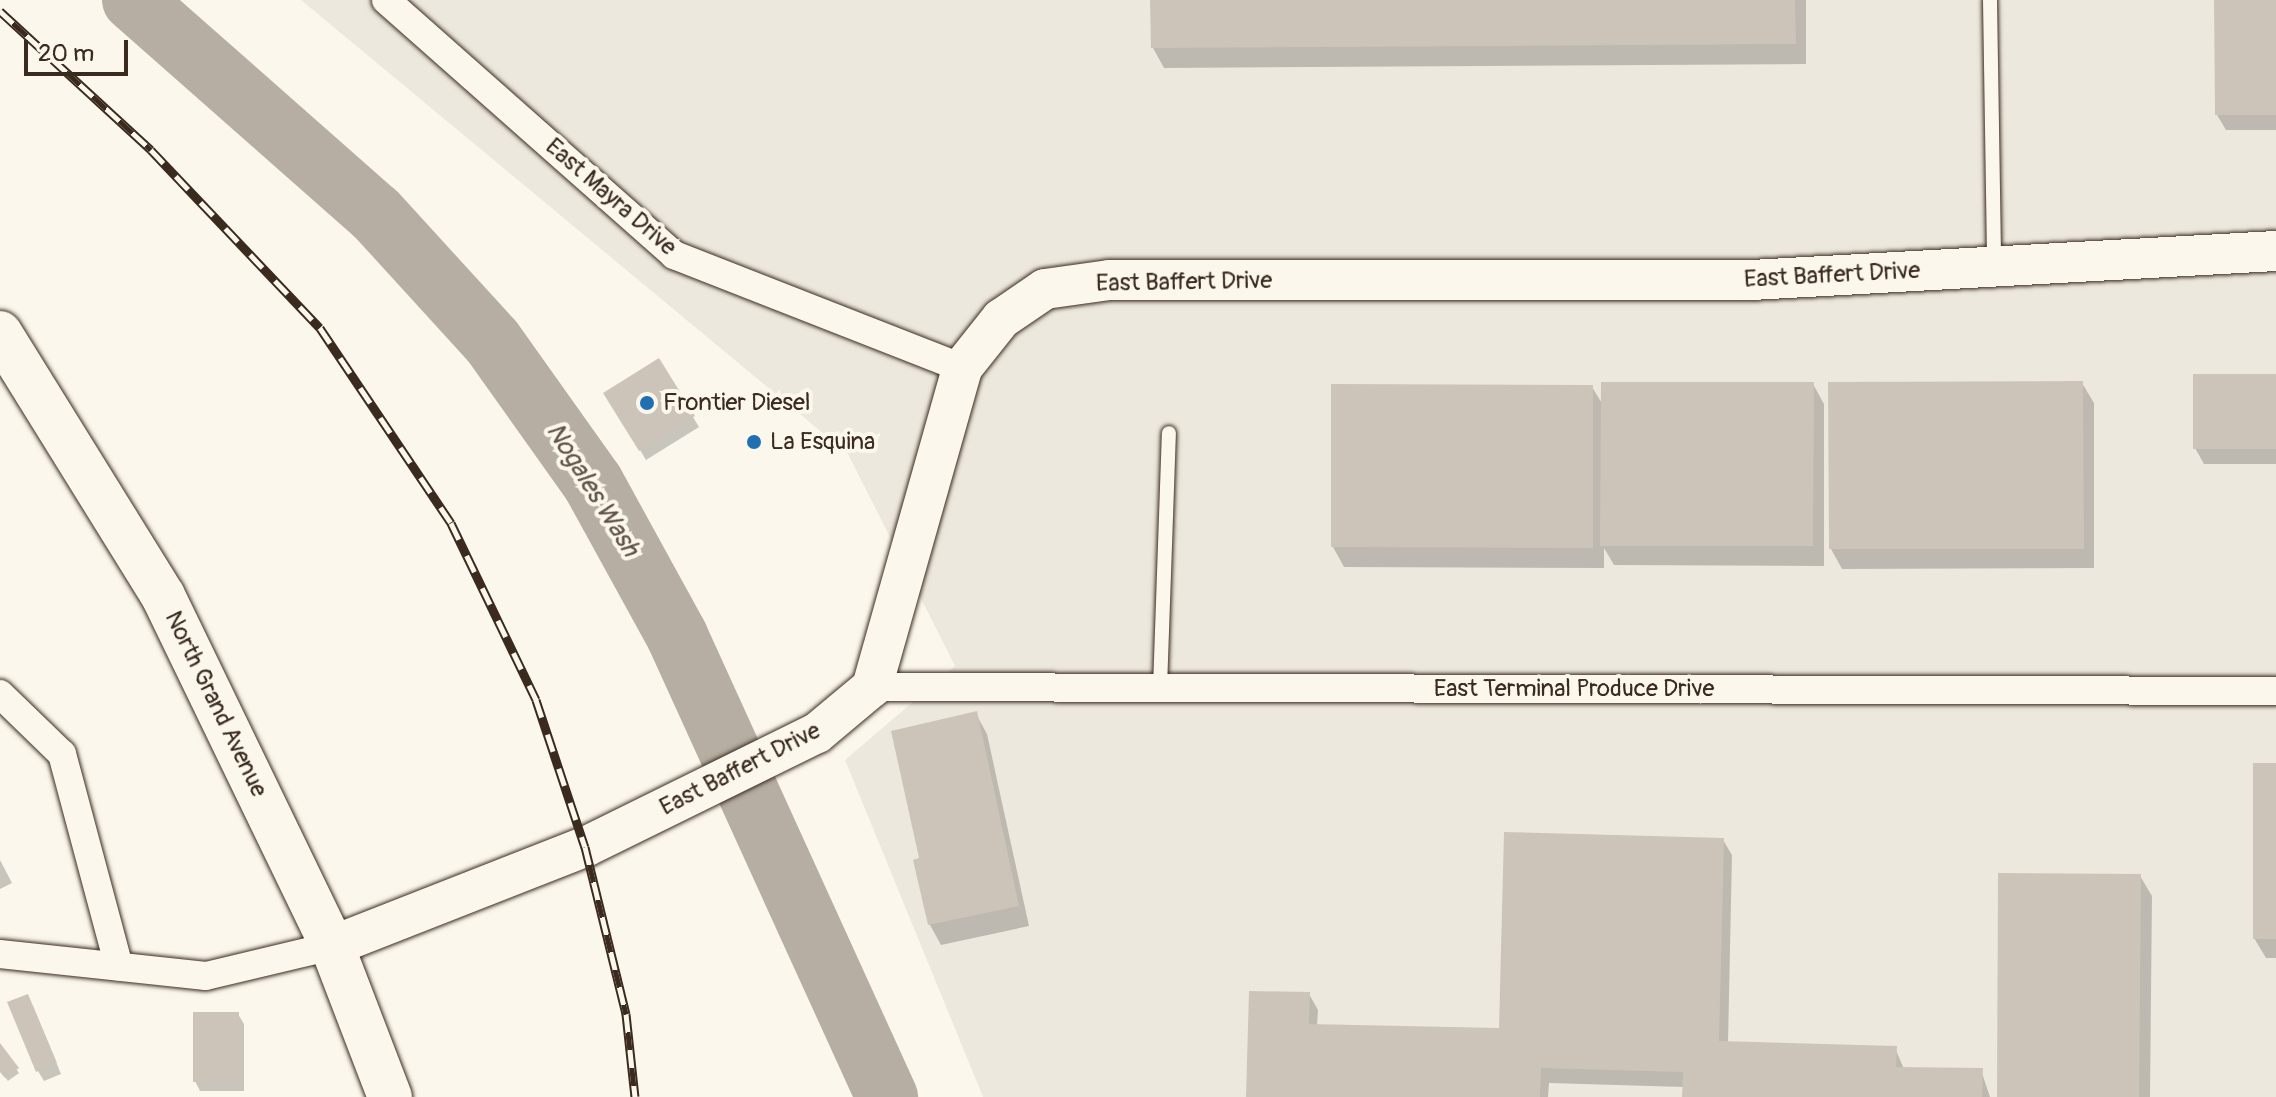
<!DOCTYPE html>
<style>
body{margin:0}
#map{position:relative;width:2276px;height:1097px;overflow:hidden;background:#fbf7ec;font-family:Pangolin,sans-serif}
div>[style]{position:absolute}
.built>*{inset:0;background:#ede8dd}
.shadow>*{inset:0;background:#0003}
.river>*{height:62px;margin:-31px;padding:0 31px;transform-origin:31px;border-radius:31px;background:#b6aea2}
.building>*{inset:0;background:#ccc4b9}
.roads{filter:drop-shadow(0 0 2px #3b2a1e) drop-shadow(0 0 2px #3b2a1e)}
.lane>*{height:14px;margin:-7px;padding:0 7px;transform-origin:7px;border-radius:7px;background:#fbf7ec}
.street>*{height:28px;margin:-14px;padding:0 14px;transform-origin:14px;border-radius:14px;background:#fbf7ec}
.secondary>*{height:40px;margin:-20px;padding:0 20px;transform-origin:20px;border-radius:20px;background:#fbf7ec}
.primary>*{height:44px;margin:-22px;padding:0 22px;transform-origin:22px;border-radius:22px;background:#fbf7ec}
.rail>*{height:9px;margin-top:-4.5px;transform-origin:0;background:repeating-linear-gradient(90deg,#fbf7ec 0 18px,#3b2a1e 0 36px);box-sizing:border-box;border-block:2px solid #3b2a1e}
.dots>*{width:22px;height:22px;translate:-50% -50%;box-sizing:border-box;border:4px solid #fbf7ec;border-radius:50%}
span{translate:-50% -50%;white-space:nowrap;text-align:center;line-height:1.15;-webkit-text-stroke:8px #fbf7ec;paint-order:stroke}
.street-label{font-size:24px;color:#3b2a1e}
.poi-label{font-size:24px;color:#3b2a1e}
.left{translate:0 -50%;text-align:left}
.water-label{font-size:26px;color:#605246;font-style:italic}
.scale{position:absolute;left:24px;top:40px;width:104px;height:36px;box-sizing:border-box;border:4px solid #3b2a1e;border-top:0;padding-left:10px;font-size:24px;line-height:28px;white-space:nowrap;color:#3b2a1e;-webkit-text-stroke:6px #fbf7ec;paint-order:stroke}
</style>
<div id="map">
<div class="built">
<div style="clip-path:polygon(301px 0,2276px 0,2276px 1097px,983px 1097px,845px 760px,955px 666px,848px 454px)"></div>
</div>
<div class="shadow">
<div style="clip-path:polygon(1152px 0,1806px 0,1806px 64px,1164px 68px,1153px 48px)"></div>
<div style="clip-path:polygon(2216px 0,2276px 0,2276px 130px,2226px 130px,2217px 115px)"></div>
<div style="clip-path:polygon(659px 361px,699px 427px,646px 460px,606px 393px)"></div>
<div style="clip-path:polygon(2276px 376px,2276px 464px,2204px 464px,2195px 448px)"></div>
<div style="clip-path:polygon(2082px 383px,2094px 403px,2094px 568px,1842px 569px,1831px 549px)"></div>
<div style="clip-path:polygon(1813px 384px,1824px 404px,1824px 566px,1614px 565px,1604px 548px,1604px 568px,1344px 567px,1333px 547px,1592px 387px,1603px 405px)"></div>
<div style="clip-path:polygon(976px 714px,987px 734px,1029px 926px,941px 945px,930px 925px,922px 860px)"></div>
<div style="clip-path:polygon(2276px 765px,2276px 958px,2266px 958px,2254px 938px)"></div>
<div style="clip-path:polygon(1723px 840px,1732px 855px,1728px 1043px,1895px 1048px,1904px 1069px,1981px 1070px,1990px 1097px,1684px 1097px,1684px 1087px,1549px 1083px,1548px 1097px,1248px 1097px,1309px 994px,1318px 1010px,1317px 1026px,1501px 1030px)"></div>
<div style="clip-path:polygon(0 860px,12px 883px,0 889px)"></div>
<div style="clip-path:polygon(2140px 876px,2152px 896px,2150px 1097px,1999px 1097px)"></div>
<div style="clip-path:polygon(33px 1006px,61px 1074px,44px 1081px,38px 1071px)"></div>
<div style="clip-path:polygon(238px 1014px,244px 1024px,244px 1091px,200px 1091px,195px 1081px)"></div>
<div style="clip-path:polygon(0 1046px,19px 1073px,8px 1081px,0 1070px)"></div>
</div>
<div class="river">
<div style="left:133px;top:0;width:322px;rotate:41.4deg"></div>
<div style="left:375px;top:213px;width:173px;rotate:47.6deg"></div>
<div style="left:492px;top:341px;width:174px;rotate:54.6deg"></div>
<div style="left:593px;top:483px;width:175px;rotate:61.2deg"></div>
<div style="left:677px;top:636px;width:507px;rotate:65.51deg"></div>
</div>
<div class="building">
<div style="clip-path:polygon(1150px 0,1795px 0,1796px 44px,1151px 48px)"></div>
<div style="clip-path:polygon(2214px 0,2276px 0,2276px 115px,2215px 115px)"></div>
<div style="clip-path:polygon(659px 358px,695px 416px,639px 451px,603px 393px)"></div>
<div style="clip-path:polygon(2193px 374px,2276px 374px,2276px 449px,2193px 449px)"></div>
<div style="clip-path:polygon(2083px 381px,2084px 549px,1829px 549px,1828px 382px)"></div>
<div style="clip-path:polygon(1601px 382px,1814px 382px,1813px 546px,1600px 546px)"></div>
<div style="clip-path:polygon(1331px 384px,1593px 385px,1593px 548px,1331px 547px)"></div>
<div style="clip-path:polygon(977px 711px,1019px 906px,928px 925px,913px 860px,919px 858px,891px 731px)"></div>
<div style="clip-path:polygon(2253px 763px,2276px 763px,2276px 939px,2253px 939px)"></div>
<div style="clip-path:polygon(1504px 832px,1724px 838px,1719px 1041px,1897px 1046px,1896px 1067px,1983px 1068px,1982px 1097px,1682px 1097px,1683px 1072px,1541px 1068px,1540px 1097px,1246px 1097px,1249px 991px,1310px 992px,1309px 1024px,1499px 1028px)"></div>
<div style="clip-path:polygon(1998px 873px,2141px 874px,2139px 1097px,1997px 1097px)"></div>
<div style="clip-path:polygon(28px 994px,57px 1063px,36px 1072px,7px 1002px)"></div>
<div style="clip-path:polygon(193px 1012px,239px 1012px,239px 1082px,193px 1082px)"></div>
<div style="clip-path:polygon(0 1043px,19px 1068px,5px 1078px,0 1072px)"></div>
</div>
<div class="roads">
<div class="lane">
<div style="left:1990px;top:0;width:266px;rotate:89.1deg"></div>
<div style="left:1160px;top:688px;width:255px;rotate:-88deg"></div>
</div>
<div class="street">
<div style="left:386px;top:0;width:385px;rotate:41.5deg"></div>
<div style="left:674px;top:255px;width:309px;rotate:21.4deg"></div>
<div style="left:872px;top:687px;width:1404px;rotate:0.16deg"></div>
<div style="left:0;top:694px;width:86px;rotate:44.1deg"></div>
<div style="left:62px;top:754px;width:220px;rotate:75deg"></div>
<div style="left:0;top:954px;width:207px;rotate:6.1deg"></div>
<div style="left:206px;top:976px;width:130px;rotate:-13.4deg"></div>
</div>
<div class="secondary">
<div style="left:332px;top:946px;width:272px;rotate:-21.4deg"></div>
<div style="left:585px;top:847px;width:258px;rotate:-26.2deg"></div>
<div style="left:817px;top:733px;width:72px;rotate:-39.9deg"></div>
<div style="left:872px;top:687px;width:331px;rotate:-74.2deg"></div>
<div style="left:962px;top:368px;width:63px;rotate:-51.5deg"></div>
<div style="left:1001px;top:319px;width:53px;rotate:-34.3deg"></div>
<div style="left:1045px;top:289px;width:65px;rotate:-8deg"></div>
<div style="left:1109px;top:280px;width:643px"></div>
<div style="left:1752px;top:280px;width:525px;rotate:-3.17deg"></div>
</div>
<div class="primary">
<div style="left:0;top:333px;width:309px;rotate:58.2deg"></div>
<div style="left:163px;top:596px;width:389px;rotate:64.2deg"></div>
<div style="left:332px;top:946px;width:162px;rotate:69deg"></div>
</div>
</div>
<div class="rail">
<div style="left:0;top:11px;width:205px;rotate:42.6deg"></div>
<div style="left:151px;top:150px;width:245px;rotate:46.5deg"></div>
<div style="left:320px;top:328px;width:235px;rotate:56.1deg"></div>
<div style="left:451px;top:523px;width:196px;rotate:64.3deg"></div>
<div style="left:536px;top:700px;width:155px;rotate:71.6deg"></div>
<div style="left:585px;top:847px;width:172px;rotate:76.2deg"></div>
<div style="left:626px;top:1014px;width:83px;rotate:83.8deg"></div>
</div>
<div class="dots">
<div style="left:647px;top:403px;background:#1f6fb2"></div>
<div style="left:754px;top:442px;background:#1f6fb2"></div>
</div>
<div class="street-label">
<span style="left:611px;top:197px;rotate:41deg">East Mayra Drive</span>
<span style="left:1832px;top:275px;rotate:-3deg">East Baffert Drive</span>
<span style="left:1184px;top:282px;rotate:-1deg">East Baffert Drive</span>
<span style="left:1574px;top:689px">East Terminal Produce Drive</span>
<span style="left:216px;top:704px;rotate:64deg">North Grand Avenue</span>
<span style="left:740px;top:769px;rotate:-27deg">East Baffert Drive</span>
</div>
<div class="poi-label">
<span class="left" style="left:663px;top:403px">Frontier Diesel</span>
<span class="left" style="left:770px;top:442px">La Esquina</span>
</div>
<div class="water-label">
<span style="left:592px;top:490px;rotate:58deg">Nogales Wash</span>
</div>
<div class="scale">20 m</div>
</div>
